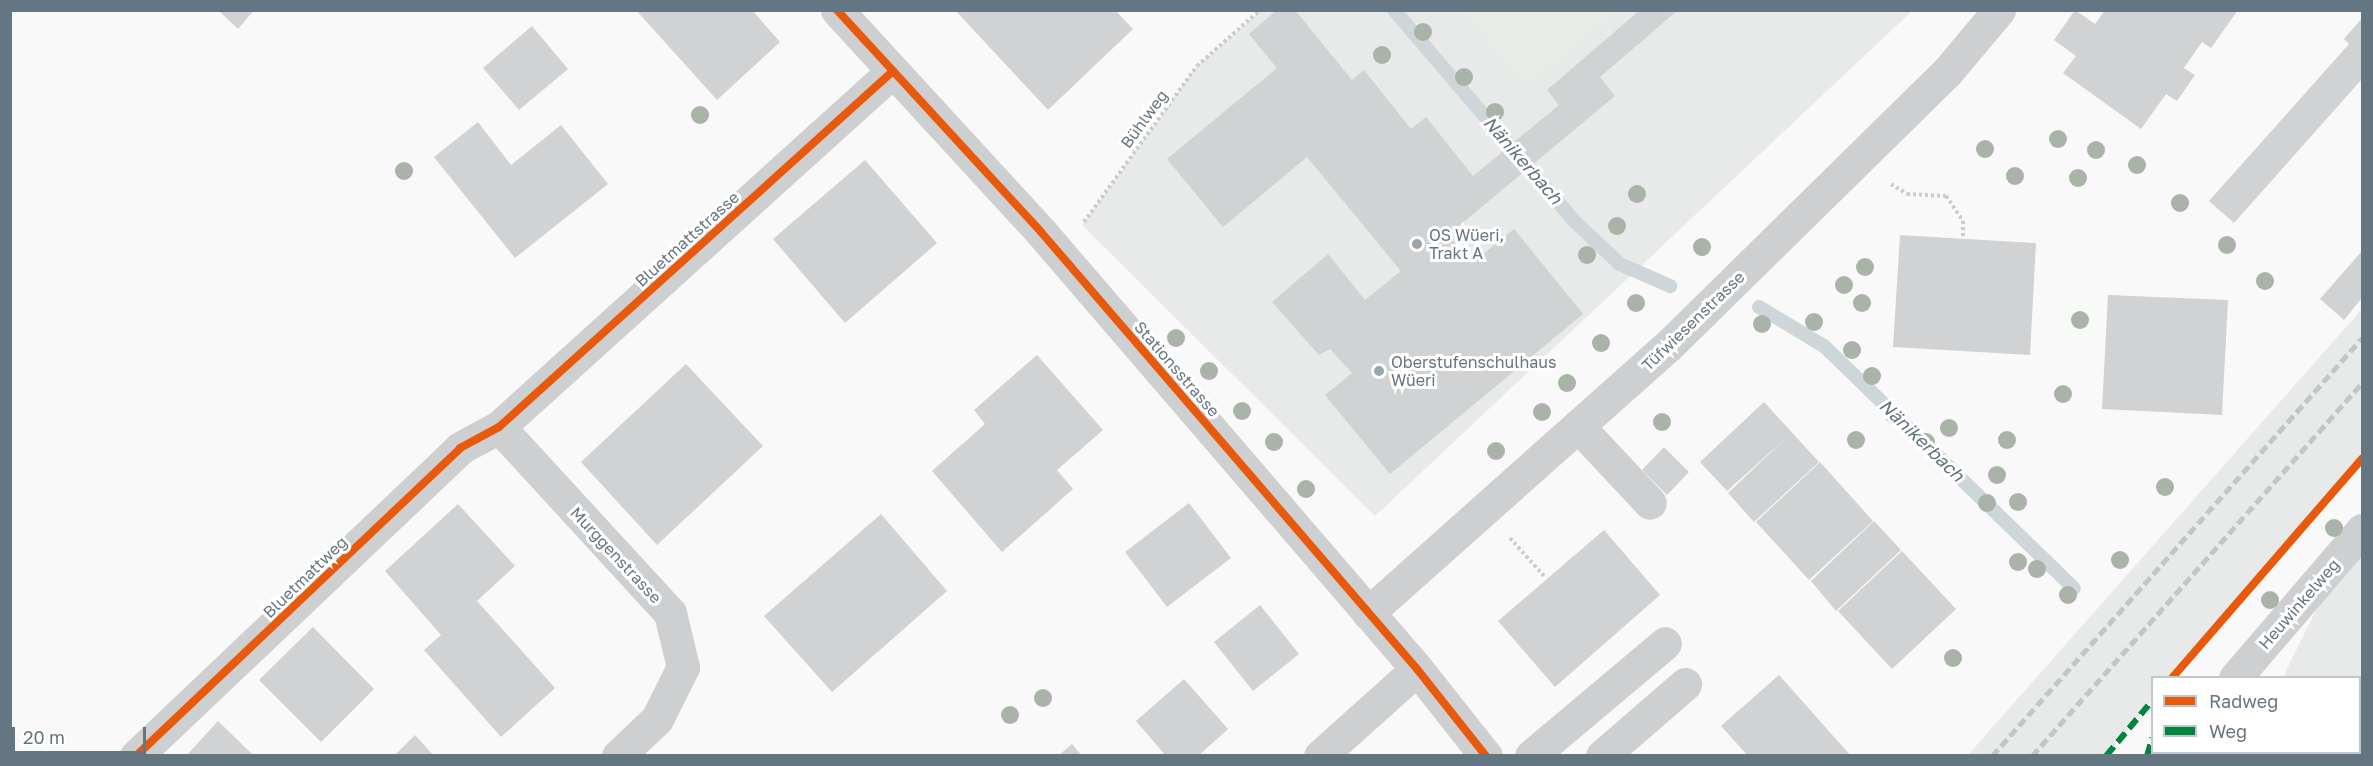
<!DOCTYPE html>
<meta charset="utf-8">
<style>
body{margin:0}
#map{position:relative;width:2373px;height:766px;overflow:hidden;background:#f9f9f9;font-family:"Golos Text",sans-serif}
div>[style]{position:absolute}
.built>*{inset:0;background:#e8e9e9}
.green>*{inset:0;background:#e8ebe6}
.stream>*{height:14px;margin:-7px;padding:0 7px;transform-origin:7px;border-radius:7px;background:#ced6d9}
.building>*{inset:0;background:#d0d2d3}
.path>*{height:4px;margin-top:-2px;transform-origin:0;background:repeating-linear-gradient(90deg,#cbcccd 0 3px,transparent 0 6px)}
.minor>*{height:33px;margin:-16.5px;padding:0 16.5px;transform-origin:16.5px;border-radius:16.5px;background:#cecfd0}
.rail>*{height:4.5px;margin-top:-2.25px;transform-origin:0;background:repeating-linear-gradient(90deg,#c3c5c6 0 9px,transparent 0 13.5px)}
.quiet>*{height:6px;margin-top:-3px;transform-origin:0;background:repeating-linear-gradient(90deg,#00873e 0 12px,transparent 0 18px)}
.cycleway>*{height:8px;margin:-4px;padding:0 4px;transform-origin:4px;border-radius:4px;background:#e8590c}
.trees>*{width:18px;height:18px;margin:-9px;border-radius:50%;background:#a9b3a7}
.dots>*{width:16px;height:16px;translate:-50% -50%;box-sizing:border-box;border:3px solid #fff;border-radius:50%}
span{translate:-50% -50%;white-space:nowrap;text-align:center;line-height:1.15;-webkit-text-stroke:6px #fff;paint-order:stroke}
.street-label{font-size:16px;color:#657683}
.poi-label{font-size:16px;color:#657683}
.left{translate:0 -50%;text-align:left}
.water-label{font-size:18px;color:#60757c;font-style:italic}
.frame{position:absolute;inset:0;border:12px solid #657683;pointer-events:none}
.legend{position:absolute;left:2151px;top:676px;width:210px;height:78px;box-sizing:border-box;background:#fff;border:2px solid #c1c8cd;margin:0;padding:8px 10px;list-style:none;font-size:18px;color:#657683}
.legend li{display:flex;align-items:center;gap:12px;height:30px}
.legend b{width:30px;border:2px solid #c1c8cd}
.scale{position:absolute;left:12px;top:727px;width:134px;height:27px;box-sizing:border-box;border:3px solid #657683;border-top:0;padding-left:8px;font-size:18px;line-height:21px;white-space:nowrap;color:#657683;-webkit-text-stroke:4px #fff;paint-order:stroke}
</style>
<div id="map">
<div class="built">
<div style="clip-path:polygon(1260px 11px,1912px 11px,1375px 516px,1082px 225px,1197px 66px)"></div>
<div style="clip-path:polygon(2362px 309px,2362px 459px,2172px 677px,2152px 678px,2152px 701px,2106px 755px,1968px 755px)"></div>
<div style="clip-path:polygon(2362px 551px,2362px 755px,2244px 756px,2360px 752px,2360px 678px,2283px 677px,2323px 596px)"></div>
</div>
<div class="green">
<div style="clip-path:polygon(1461px 11px,1618px 11px,1525px 88px)"></div>
</div>
<div class="stream">
<div style="left:1394px;top:10px;width:277px;rotate:49.5deg"></div>
<div style="left:1574px;top:221px;width:63px;rotate:43.1deg"></div>
<div style="left:1620px;top:264px;width:55px;rotate:23.7deg"></div>
<div style="left:1759px;top:307px;width:76px;rotate:31deg"></div>
<div style="left:1824px;top:346px;width:348px;rotate:44.1deg"></div>
</div>
<div class="building">
<div style="clip-path:polygon(218px 10px,254px 10px,238px 29px)"></div>
<div style="clip-path:polygon(636px 10px,752px 10px,780px 42px,717px 100px)"></div>
<div style="clip-path:polygon(955px 10px,1115px 10px,1133px 29px,1048px 110px)"></div>
<div style="clip-path:polygon(1277px 10px,1295px 10px,1352px 80px,1364px 70px,1411px 129px,1426px 117px,1473px 176px,1559px 105px,1547px 90px,1640px 10px,1678px 10px,1600px 77px,1615px 96px,1448px 235px,1472px 263px,1514px 229px,1583px 314px,1390px 474px,1325px 395px,1352px 373px,1330px 349px,1319px 355px,1272px 302px,1328px 254px,1365px 300px,1401px 271px,1307px 157px,1223px 227px,1167px 159px,1277px 68px,1249px 34px)"></div>
<div style="clip-path:polygon(2075px 10px,2095px 24px,2105px 10px,2238px 10px,2211px 48px,2202px 42px,2184px 68px,2195px 75px,2177px 101px,2166px 94px,2141px 129px,2063px 73px,2076px 56px,2054px 40px)"></div>
<div style="clip-path:polygon(2362px 18px,2362px 79px,2234px 223px,2209px 201px,2349px 44px,2344px 39px)"></div>
<div style="clip-path:polygon(532px 26px,568px 69px,519px 110px,483px 68px)"></div>
<div style="clip-path:polygon(478px 122px,511px 165px,561px 125px,608px 184px,515px 258px,434px 157px)"></div>
<div style="clip-path:polygon(865px 160px,937px 243px,845px 323px,773px 239px)"></div>
<div style="clip-path:polygon(1900px 235px,2036px 243px,2030px 355px,1893px 347px)"></div>
<div style="clip-path:polygon(2362px 251px,2362px 298px,2344px 320px,2320px 299px)"></div>
<div style="clip-path:polygon(2108px 295px,2228px 300px,2222px 415px,2102px 409px)"></div>
<div style="clip-path:polygon(1037px 355px,1103px 430px,1057px 470px,1073px 489px,1002px 552px,932px 471px,985px 424px,974px 410px)"></div>
<div style="clip-path:polygon(686px 364px,763px 446px,657px 545px,581px 462px)"></div>
<div style="clip-path:polygon(1764px 402px,1819px 462px,1754px 522px,1728px 493px,1784px 440px,1727px 491px,1700px 462px)"></div>
<div style="clip-path:polygon(1664px 447px,1689px 472px,1667px 495px,1642px 470px)"></div>
<div style="clip-path:polygon(1820px 462px,1873px 521px,1809px 580px,1756px 522px)"></div>
<div style="clip-path:polygon(1189px 503px,1231px 558px,1167px 607px,1125px 552px)"></div>
<div style="clip-path:polygon(458px 504px,515px 566px,477px 601px,555px 688px,501px 737px,424px 650px,441px 635px,385px 571px)"></div>
<div style="clip-path:polygon(881px 514px,947px 591px,832px 692px,764px 616px)"></div>
<div style="clip-path:polygon(1874px 521px,1901px 550px,1836px 611px,1811px 581px)"></div>
<div style="clip-path:polygon(1604px 530px,1660px 595px,1555px 687px,1498px 621px)"></div>
<div style="clip-path:polygon(1902px 551px,1956px 609px,1892px 669px,1838px 611px)"></div>
<div style="clip-path:polygon(1260px 605px,1299px 654px,1253px 691px,1214px 642px)"></div>
<div style="clip-path:polygon(313px 627px,374px 689px,321px 742px,259px 680px)"></div>
<div style="clip-path:polygon(1779px 675px,1851px 756px,1748px 756px,1721px 726px)"></div>
<div style="clip-path:polygon(1184px 679px,1228px 729px,1198px 756px,1166px 756px,1136px 721px)"></div>
<div style="clip-path:polygon(218px 721px,254px 756px,186px 756px)"></div>
<div style="clip-path:polygon(415px 735px,434px 756px,394px 756px)"></div>
<div style="clip-path:polygon(1072px 744px,1082px 756px,1058px 756px)"></div>
</div>
<div class="path">
<div style="left:1891px;top:184px;width:19px;rotate:32deg"></div>
<div style="left:1907px;top:194px;width:39px;rotate:3deg"></div>
<div style="left:1946px;top:196px;width:30px;rotate:56deg"></div>
<div style="left:1963px;top:221px;width:15px;rotate:90deg"></div>
<div style="left:1084px;top:222px;width:193px;rotate:-54.1deg"></div>
<div style="left:1197px;top:66px;width:84px;rotate:-41.6deg"></div>
<div style="left:1510px;top:538px;width:51px;rotate:48.2deg"></div>
</div>
<div class="minor">
<div style="left:837px;top:10px;width:301px;rotate:47.4deg"></div>
<div style="left:1041px;top:232px;width:576px;rotate:49.29deg"></div>
<div style="left:1417px;top:669px;width:111px;rotate:51.6deg"></div>
<div style="left:1578px;top:426px;width:105px;rotate:46.9deg"></div>
<div style="left:499px;top:427px;width:253px;rotate:47.4deg"></div>
<div style="left:670px;top:613px;width:56px;rotate:76.5deg"></div>
<div style="left:683px;top:667px;width:58px;rotate:116.6deg"></div>
<div style="left:657px;top:719px;width:54px;rotate:136.5deg"></div>
<div style="left:1368px;top:613px;width:402px;rotate:-41.7deg"></div>
<div style="left:1668px;top:346px;width:391px;rotate:-44.5deg"></div>
<div style="left:1947px;top:72px;width:81px;rotate:-50deg"></div>
<div style="left:2235px;top:678px;width:195px;rotate:-49.4deg"></div>
<div style="left:136px;top:756px;width:447px;rotate:-43.5deg"></div>
<div style="left:460px;top:448px;width:44px;rotate:-28.3deg"></div>
<div style="left:499px;top:427px;width:531px;rotate:-42.1deg"></div>
<div style="left:1320px;top:756px;width:130px;rotate:-41.9deg"></div>
<div style="left:1531px;top:756px;width:175px;rotate:-40.1deg"></div>
<div style="left:1602px;top:756px;width:110px;rotate:-40.9deg"></div>
<div style="left:2177px;top:756px;width:4px;rotate:-63deg"></div>
</div>
<div class="rail">
<div style="left:1992px;top:756px;width:558px;rotate:-48.49deg"></div>
<div style="left:2032px;top:756px;width:498px;rotate:-48.5deg"></div>
</div>
<div class="quiet">
<div style="left:2106px;top:756px;width:72px;rotate:-50.1deg"></div>
<div style="left:2147px;top:756px;width:19px;rotate:-74deg"></div>
</div>
<div class="cycleway">
<div style="left:837px;top:10px;width:301px;rotate:47.4deg"></div>
<div style="left:1041px;top:232px;width:576px;rotate:49.29deg"></div>
<div style="left:1417px;top:669px;width:111px;rotate:51.6deg"></div>
<div style="left:2172px;top:678px;width:290px;rotate:-49.1deg"></div>
<div style="left:136px;top:756px;width:447px;rotate:-43.5deg"></div>
<div style="left:460px;top:448px;width:44px;rotate:-28.3deg"></div>
<div style="left:499px;top:427px;width:531px;rotate:-42.1deg"></div>
</div>
<div class="trees">
<div style="left:1423px;top:32px"></div>
<div style="left:1382px;top:55px"></div>
<div style="left:1464px;top:77px"></div>
<div style="left:1495px;top:112px"></div>
<div style="left:700px;top:115px"></div>
<div style="left:2058px;top:139px"></div>
<div style="left:1985px;top:149px"></div>
<div style="left:2096px;top:150px"></div>
<div style="left:2137px;top:165px"></div>
<div style="left:404px;top:171px"></div>
<div style="left:2015px;top:176px"></div>
<div style="left:2078px;top:178px"></div>
<div style="left:1637px;top:194px"></div>
<div style="left:2180px;top:203px"></div>
<div style="left:1617px;top:226px"></div>
<div style="left:2227px;top:245px"></div>
<div style="left:1702px;top:247px"></div>
<div style="left:1587px;top:255px"></div>
<div style="left:1865px;top:267px"></div>
<div style="left:2265px;top:281px"></div>
<div style="left:1844px;top:285px"></div>
<div style="left:1636px;top:303px"></div>
<div style="left:1862px;top:303px"></div>
<div style="left:2080px;top:320px"></div>
<div style="left:1814px;top:322px"></div>
<div style="left:1762px;top:324px"></div>
<div style="left:1176px;top:338px"></div>
<div style="left:1601px;top:343px"></div>
<div style="left:1852px;top:350px"></div>
<div style="left:1209px;top:371px"></div>
<div style="left:1872px;top:376px"></div>
<div style="left:1567px;top:383px"></div>
<div style="left:2063px;top:394px"></div>
<div style="left:1242px;top:411px"></div>
<div style="left:1542px;top:412px"></div>
<div style="left:1894px;top:415px"></div>
<div style="left:1662px;top:422px"></div>
<div style="left:1949px;top:428px"></div>
<div style="left:1856px;top:440px"></div>
<div style="left:2007px;top:440px"></div>
<div style="left:1274px;top:442px"></div>
<div style="left:1926px;top:442px"></div>
<div style="left:1496px;top:451px"></div>
<div style="left:1997px;top:475px"></div>
<div style="left:2165px;top:487px"></div>
<div style="left:1306px;top:489px"></div>
<div style="left:2018px;top:502px"></div>
<div style="left:1987px;top:503px"></div>
<div style="left:2334px;top:528px"></div>
<div style="left:2120px;top:560px"></div>
<div style="left:2018px;top:562px"></div>
<div style="left:2037px;top:569px"></div>
<div style="left:2068px;top:595px"></div>
<div style="left:2270px;top:600px"></div>
<div style="left:1953px;top:658px"></div>
<div style="left:1043px;top:698px"></div>
<div style="left:1010px;top:715px"></div>
</div>
<div class="dots">
<div style="left:1417px;top:244px;background:#99a4ac"></div>
<div style="left:1379px;top:371px;background:#99a4ac"></div>
</div>
<div class="street-label">
<span style="left:1144px;top:119px;rotate:-54deg">Bühlweg</span>
<span style="left:687px;top:239px;rotate:-42deg">Bluetmattstrasse</span>
<span style="left:1693px;top:321px;rotate:-44deg">Tüfwiesenstrasse</span>
<span style="left:1177px;top:369px;rotate:49deg">Stationsstrasse</span>
<span style="left:616px;top:555px;rotate:47deg">Murggenstrasse</span>
<span style="left:305px;top:577px;rotate:-44deg">Bluetmattweg</span>
<span style="left:2299px;top:604px;rotate:-49deg">Heuwinkelweg</span>
</div>
<div class="poi-label">
<span class="left" style="left:1429px;top:244px">OS Wüeri,<br>Trakt A</span>
<span class="left" style="left:1391px;top:371px">Oberstufenschulhaus<br>Wüeri</span>
</div>
<div class="water-label">
<span style="left:1523px;top:160px;rotate:49deg">Nänikerbach</span>
<span style="left:1922px;top:440px;rotate:44deg">Nänikerbach</span>
</div>
<div class="frame"></div>
<ul class="legend">
<li><b style="height:8px;background:#e8590c"></b>Radweg</li>
<li><b style="height:8px;background:#00873e"></b>Weg</li>
</ul>
<div class="scale">20 m</div>
</div>
